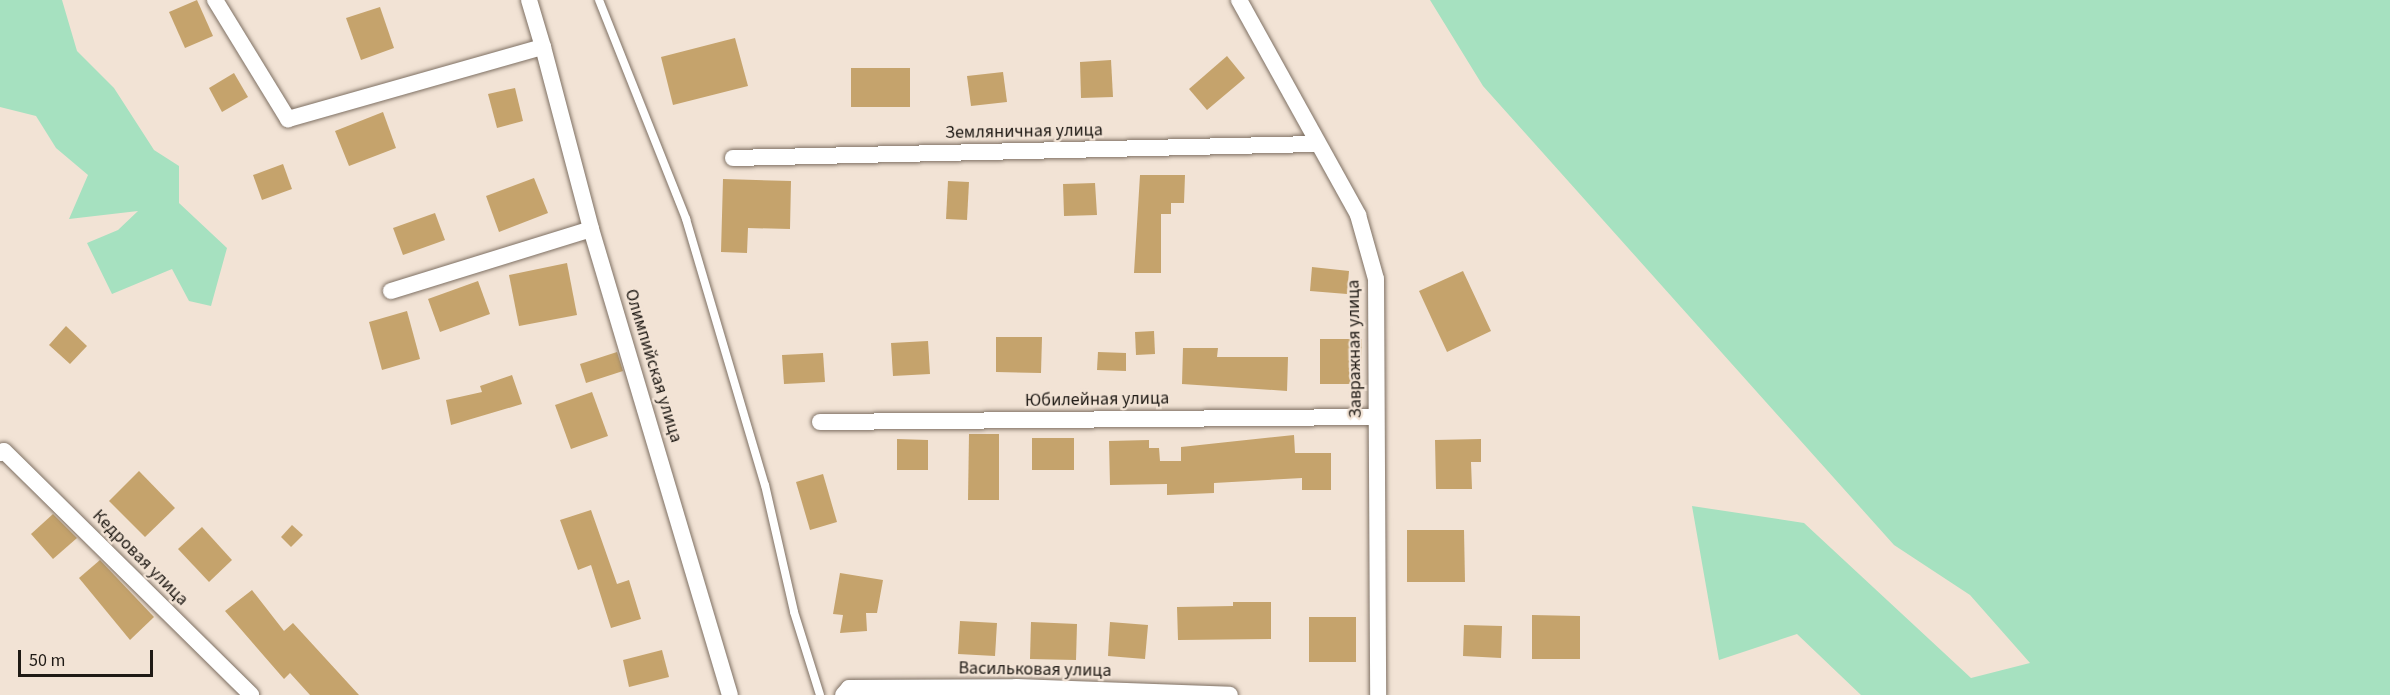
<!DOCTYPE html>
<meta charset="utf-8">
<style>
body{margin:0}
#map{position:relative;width:2390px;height:695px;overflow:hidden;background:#f2e3d5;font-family:"Source Sans 3",sans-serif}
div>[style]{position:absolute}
.green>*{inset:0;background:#a6e1c0}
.building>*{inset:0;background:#c5a36c}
.roads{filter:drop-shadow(0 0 2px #7e7063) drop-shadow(0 0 2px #7e7063)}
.service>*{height:8px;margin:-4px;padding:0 4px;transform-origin:4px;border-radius:4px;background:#fff}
.minor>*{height:16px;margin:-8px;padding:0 8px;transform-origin:8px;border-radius:8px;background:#fff}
span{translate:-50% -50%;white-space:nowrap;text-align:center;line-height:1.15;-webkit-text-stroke:4.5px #f2e3d5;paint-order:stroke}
.street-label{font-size:18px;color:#1f1a15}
.scale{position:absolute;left:18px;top:650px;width:135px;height:27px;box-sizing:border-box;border:3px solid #1f1a15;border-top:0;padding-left:8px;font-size:18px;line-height:21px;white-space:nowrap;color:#1f1a15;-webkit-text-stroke:4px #f2e3d5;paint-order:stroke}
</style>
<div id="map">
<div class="green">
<div style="clip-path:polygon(0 0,62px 0,77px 51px,114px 88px,154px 150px,179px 166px,179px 203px,227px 248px,211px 306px,189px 301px,172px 269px,112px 294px,87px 243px,118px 230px,138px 211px,69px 219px,88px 175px,56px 148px,36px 116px,0 107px)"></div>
<div style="clip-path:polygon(1430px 0,2390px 0,2390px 695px,1861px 695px,1797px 634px,1719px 660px,1692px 506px,1804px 523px,1971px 678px,2030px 663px,1970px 595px,1894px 545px,1483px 86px)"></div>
</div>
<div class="building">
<div style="clip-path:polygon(197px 0,213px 36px,185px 48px,169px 12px)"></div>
<div style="clip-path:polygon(380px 7px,394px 48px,361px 60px,346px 18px)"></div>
<div style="clip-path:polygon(735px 38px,748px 86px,673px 105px,661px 57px)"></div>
<div style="clip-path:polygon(1227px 56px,1245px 78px,1207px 110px,1189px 89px)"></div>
<div style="clip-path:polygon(1111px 60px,1113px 97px,1081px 98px,1080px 62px)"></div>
<div style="clip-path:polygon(851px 68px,910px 68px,910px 107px,851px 107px)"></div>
<div style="clip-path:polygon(1003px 72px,1007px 102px,971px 106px,967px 76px)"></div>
<div style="clip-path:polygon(234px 73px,248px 97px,222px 112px,209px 88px)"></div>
<div style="clip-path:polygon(515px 88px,523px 121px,497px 128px,488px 94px)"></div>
<div style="clip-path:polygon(383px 112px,396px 148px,349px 166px,335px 131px)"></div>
<div style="clip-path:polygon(283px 164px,292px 189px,262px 200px,253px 175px)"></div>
<div style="clip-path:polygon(1140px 175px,1185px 175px,1184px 203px,1171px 203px,1171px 214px,1161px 214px,1161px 273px,1134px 273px)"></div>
<div style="clip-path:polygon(534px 178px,548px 213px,499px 232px,486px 196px)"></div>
<div style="clip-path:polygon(723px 179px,791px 181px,790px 229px,748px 228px,747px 253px,721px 252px)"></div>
<div style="clip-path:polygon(948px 181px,969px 182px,967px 220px,946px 219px)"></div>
<div style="clip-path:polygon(1095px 183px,1097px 215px,1064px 216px,1063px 184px)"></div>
<div style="clip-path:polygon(435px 213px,445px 240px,403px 255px,393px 228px)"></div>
<div style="clip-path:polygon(567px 263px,577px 315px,519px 326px,509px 275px)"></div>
<div style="clip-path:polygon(1312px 267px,1349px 271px,1347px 294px,1310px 291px)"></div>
<div style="clip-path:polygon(1463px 271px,1491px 331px,1447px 352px,1419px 291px)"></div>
<div style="clip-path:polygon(478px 281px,490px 314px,440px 332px,428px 299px)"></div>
<div style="clip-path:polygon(407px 311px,420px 359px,382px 370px,369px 322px)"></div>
<div style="clip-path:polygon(66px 326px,87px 346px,70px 364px,49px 345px)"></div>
<div style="clip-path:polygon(1154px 331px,1155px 354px,1136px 355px,1135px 332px)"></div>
<div style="clip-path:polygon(996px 337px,1042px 337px,1041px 373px,996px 372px)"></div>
<div style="clip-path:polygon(1320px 339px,1362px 339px,1361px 384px,1320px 384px)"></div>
<div style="clip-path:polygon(928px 341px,930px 374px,893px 376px,891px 343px)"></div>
<div style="clip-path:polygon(1183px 348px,1218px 348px,1217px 357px,1288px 357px,1287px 391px,1182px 384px)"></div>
<div style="clip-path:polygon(617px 352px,623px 371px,586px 383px,580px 364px)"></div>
<div style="clip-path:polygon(1098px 352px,1126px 353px,1126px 371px,1097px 370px)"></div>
<div style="clip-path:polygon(823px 353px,825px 382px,784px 384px,782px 355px)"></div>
<div style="clip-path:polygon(512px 375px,522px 404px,451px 425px,446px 400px,482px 392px,480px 386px)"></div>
<div style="clip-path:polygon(592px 392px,608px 436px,571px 449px,555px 405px)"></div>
<div style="clip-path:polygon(969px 434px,999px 434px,999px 500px,968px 500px)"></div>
<div style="clip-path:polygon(1294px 435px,1295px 453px,1331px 453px,1331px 490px,1302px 490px,1302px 478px,1214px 483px,1214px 493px,1167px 495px,1167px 484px,1110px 485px,1109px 441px,1149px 440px,1149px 448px,1159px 448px,1160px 461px,1181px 461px,1181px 447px)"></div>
<div style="clip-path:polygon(1032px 438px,1074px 438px,1074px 470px,1032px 470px)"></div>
<div style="clip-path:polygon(897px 439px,928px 440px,928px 470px,897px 470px)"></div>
<div style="clip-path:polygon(1481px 439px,1481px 462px,1471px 462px,1472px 489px,1436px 489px,1435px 440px)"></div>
<div style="clip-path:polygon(139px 471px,175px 508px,145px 537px,109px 501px)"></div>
<div style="clip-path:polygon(823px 474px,837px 522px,810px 530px,796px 482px)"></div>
<div style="clip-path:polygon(591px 510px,617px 584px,629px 580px,641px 619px,611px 628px,591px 565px,578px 570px,560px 520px)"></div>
<div style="clip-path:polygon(53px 514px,77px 538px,53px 559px,31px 534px)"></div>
<div style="clip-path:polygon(292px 525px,303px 535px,291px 547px,281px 537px)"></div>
<div style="clip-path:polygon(202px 527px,232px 560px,209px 582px,178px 549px)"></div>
<div style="clip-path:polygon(1407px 530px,1464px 530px,1465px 582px,1407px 582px)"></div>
<div style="clip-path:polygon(100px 560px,154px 617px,130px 640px,79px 578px)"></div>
<div style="clip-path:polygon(840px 573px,883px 580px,877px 613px,866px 613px,867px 631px,840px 633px,843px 615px,833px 614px)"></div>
<div style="clip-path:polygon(252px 590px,284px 631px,293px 623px,359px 695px,310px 695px,290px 673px,284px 679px,225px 611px)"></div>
<div style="clip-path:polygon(1233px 602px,1271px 602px,1271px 639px,1178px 640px,1177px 607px,1233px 606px)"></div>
<div style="clip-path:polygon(1532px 615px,1580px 616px,1580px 659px,1532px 659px)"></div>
<div style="clip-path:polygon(1309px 617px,1356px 617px,1356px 662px,1309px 662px)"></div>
<div style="clip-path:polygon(960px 621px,997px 623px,995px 656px,958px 654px)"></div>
<div style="clip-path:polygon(1031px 622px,1077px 624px,1076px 660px,1030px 659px)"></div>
<div style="clip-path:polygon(1110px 622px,1148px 625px,1145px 659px,1108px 656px)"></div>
<div style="clip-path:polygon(1464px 625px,1502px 626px,1501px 658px,1463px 656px)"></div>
<div style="clip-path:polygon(662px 650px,669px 677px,629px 687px,623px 660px)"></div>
</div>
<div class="roads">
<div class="service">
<div style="left:599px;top:0;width:236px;rotate:68.3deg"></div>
<div style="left:686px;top:219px;width:277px;rotate:73.5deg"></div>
<div style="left:765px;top:485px;width:130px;rotate:77.1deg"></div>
<div style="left:794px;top:612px;width:87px;rotate:72.6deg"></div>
</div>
<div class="minor">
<div style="left:215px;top:0;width:140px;rotate:58.5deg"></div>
<div style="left:288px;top:119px;width:265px;rotate:-15.8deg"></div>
<div style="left:543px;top:47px;width:188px;rotate:75.2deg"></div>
<div style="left:591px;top:229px;width:486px;rotate:73.4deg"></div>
<div style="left:529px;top:0;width:49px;rotate:73.4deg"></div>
<div style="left:1239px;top:0;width:246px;rotate:61deg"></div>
<div style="left:1358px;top:215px;width:66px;rotate:74.3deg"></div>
<div style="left:1376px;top:279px;width:416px;rotate:89.7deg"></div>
<div style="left:733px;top:158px;width:583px;rotate:-1.38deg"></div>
<div style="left:391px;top:291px;width:209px;rotate:-17.2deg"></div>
<div style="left:820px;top:422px;width:555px;rotate:-0.52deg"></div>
<div style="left:0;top:453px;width:4px;rotate:-27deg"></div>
<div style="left:4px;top:451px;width:347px;rotate:44.6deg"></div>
<div style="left:843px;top:695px;width:9px;rotate:-49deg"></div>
<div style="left:849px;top:688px;width:167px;rotate:-0.3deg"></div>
<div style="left:1016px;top:687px;width:214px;rotate:2.1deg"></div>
</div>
</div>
<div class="street-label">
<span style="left:1024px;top:132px;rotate:-1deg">Земляничная улица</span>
<span style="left:1355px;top:349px;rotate:-91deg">Завражная улица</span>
<span style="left:653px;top:366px;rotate:73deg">Олимпийская улица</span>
<span style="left:1097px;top:400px;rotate:-1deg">Юбилейная улица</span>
<span style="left:140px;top:558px;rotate:45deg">Кедровая улица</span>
<span style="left:1035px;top:670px;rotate:1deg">Васильковая улица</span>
</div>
<div class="scale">50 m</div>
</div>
